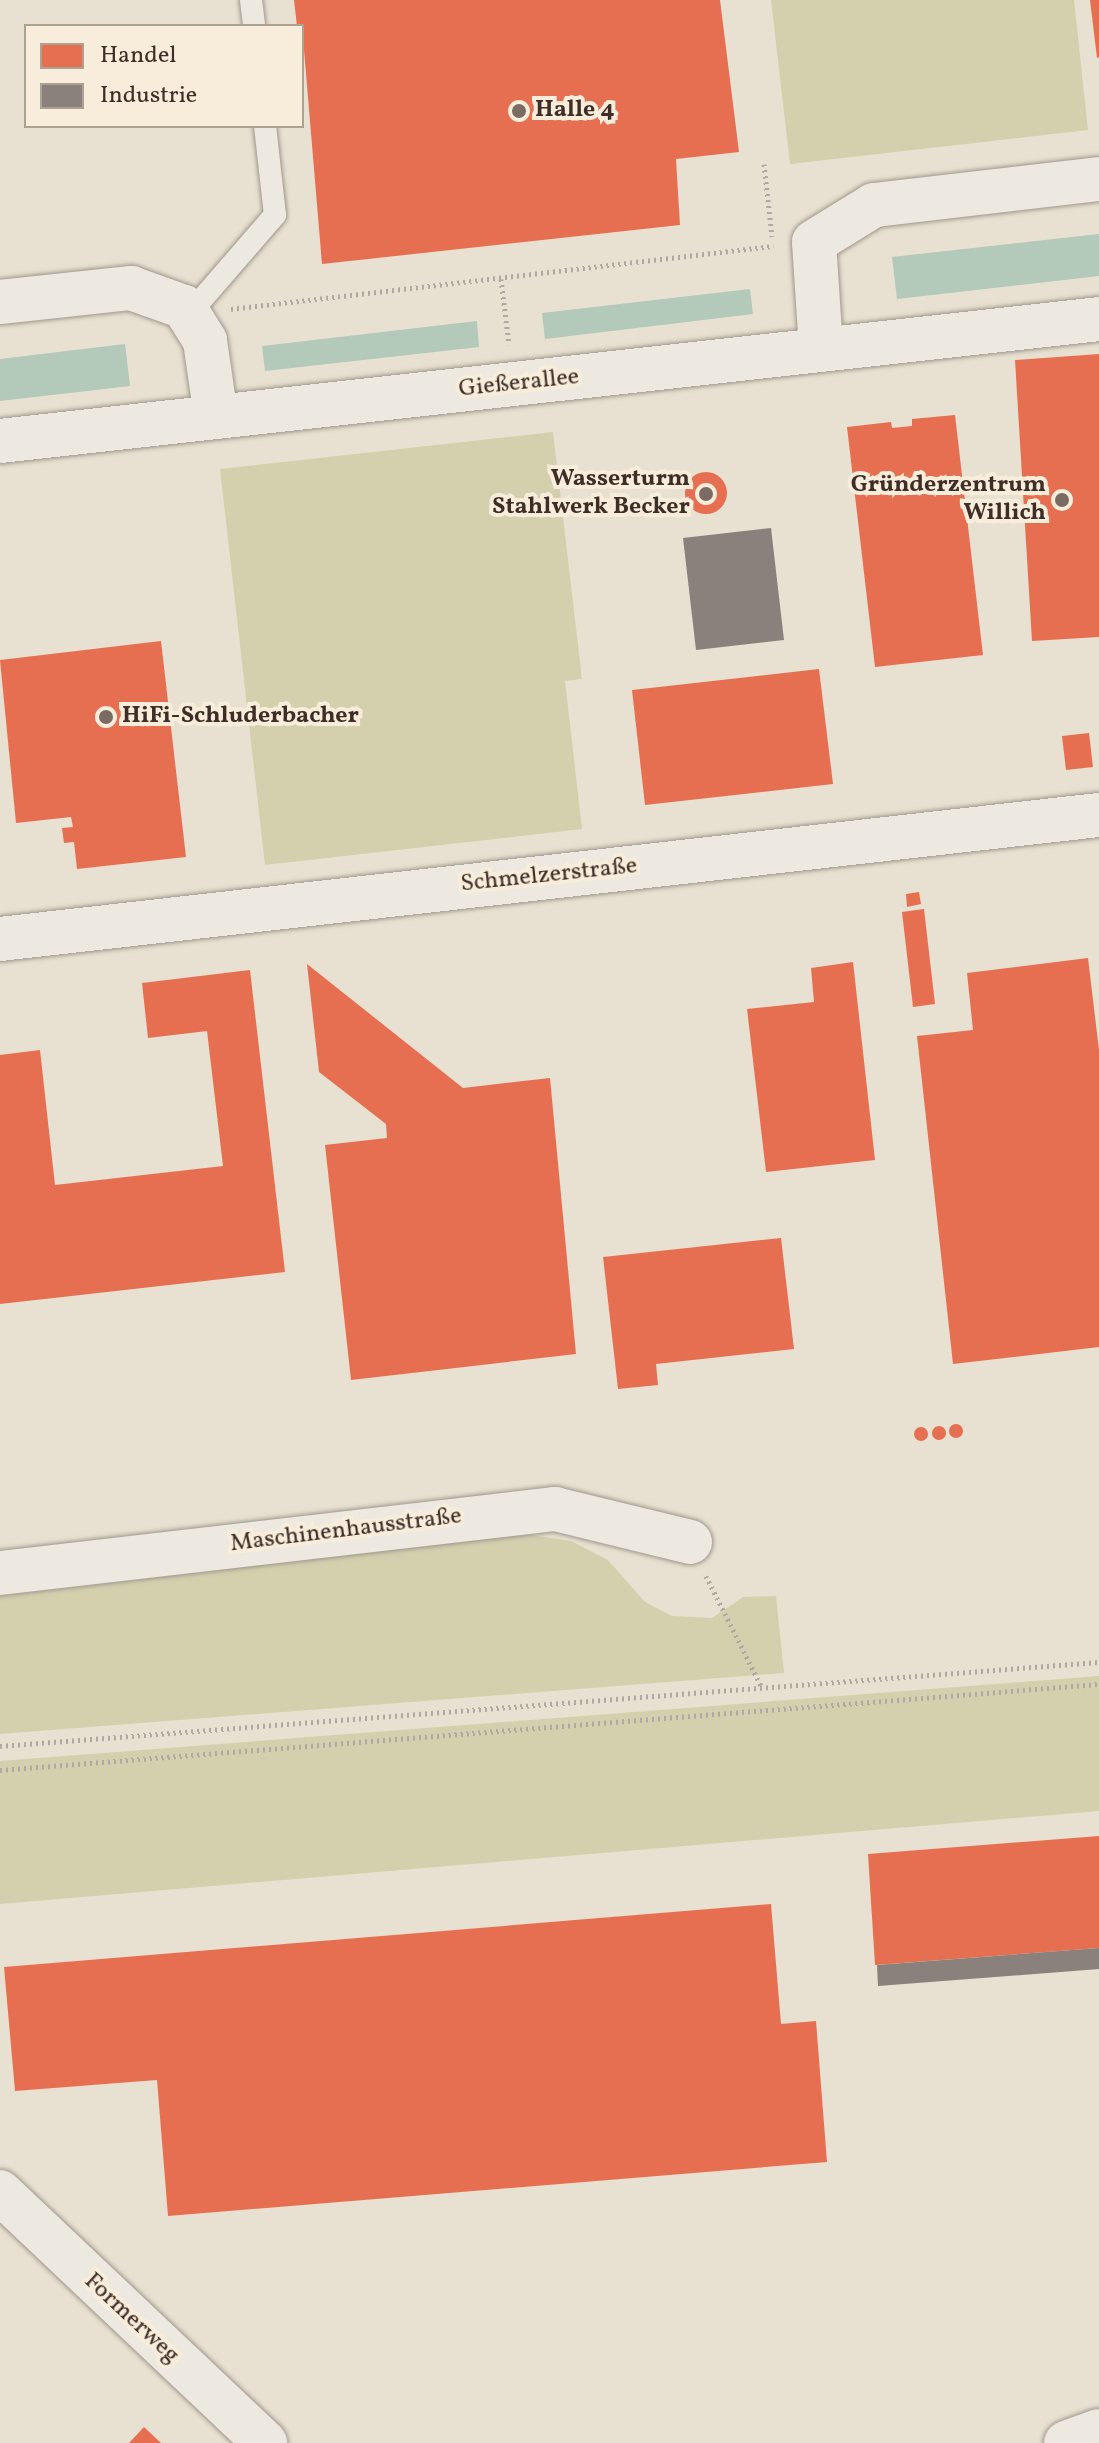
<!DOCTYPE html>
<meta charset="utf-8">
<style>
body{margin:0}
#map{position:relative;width:1099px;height:2443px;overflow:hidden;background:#e8e0d0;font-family:Vollkorn,serif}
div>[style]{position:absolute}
.green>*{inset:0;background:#d4d0ad}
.water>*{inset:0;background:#b3c9ba}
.shops>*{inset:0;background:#e76f51}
.round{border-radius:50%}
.industry>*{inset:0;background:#8a817c}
.path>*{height:5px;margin-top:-2.5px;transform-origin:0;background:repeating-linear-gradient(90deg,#aeaaa3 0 2px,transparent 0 6px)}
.roads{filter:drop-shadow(0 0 2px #9e988e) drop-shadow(0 0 2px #9e988e)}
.lane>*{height:22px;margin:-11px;padding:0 11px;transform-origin:11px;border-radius:11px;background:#ede8e0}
.street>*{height:44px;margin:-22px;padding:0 22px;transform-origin:22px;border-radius:22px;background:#ede8e0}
.dots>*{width:22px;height:22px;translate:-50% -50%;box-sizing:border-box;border:4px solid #f7edda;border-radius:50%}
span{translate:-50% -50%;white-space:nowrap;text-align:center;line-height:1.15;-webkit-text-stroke:8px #f7edda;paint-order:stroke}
.poi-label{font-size:24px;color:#3e2e27;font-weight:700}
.left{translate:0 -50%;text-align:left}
.right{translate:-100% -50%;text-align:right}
.street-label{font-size:24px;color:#3e2e27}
.legend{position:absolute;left:24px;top:24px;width:280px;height:104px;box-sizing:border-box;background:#f7edda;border:2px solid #ada192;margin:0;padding:10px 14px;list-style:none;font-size:24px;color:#3e2e27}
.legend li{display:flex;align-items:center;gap:16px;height:40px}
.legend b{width:40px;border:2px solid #ada192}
</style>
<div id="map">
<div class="green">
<div style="clip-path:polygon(771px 0,1074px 0,1088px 130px,790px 164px)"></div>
<div style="clip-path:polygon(553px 432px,582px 679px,565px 681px,582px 829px,265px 865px,220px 469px)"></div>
<div style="clip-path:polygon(523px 1534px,571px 1541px,608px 1560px,645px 1602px,672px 1616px,712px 1618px,743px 1597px,776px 1596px,784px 1673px,0 1734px,0 1596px)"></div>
<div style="clip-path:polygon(1099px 1676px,1099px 1811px,0 1904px,0 1761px)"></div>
</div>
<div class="water">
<div style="clip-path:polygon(1099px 234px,1099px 276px,897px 299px,892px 257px)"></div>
<div style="clip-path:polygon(750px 289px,753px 314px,545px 339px,542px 313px)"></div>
<div style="clip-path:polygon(477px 321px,479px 347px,265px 371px,262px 346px)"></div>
<div style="clip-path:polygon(125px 344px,130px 386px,0 401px,0 359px)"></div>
</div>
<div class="shops">
<div style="clip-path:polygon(294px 0,720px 0,739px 152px,676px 159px,680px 225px,322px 264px,302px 26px,297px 26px)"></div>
<div style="clip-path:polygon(1090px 0,1099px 0,1099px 57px,1097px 58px)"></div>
<div style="clip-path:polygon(1099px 354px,1099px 637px,1032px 641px,1015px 360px)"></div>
<div style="clip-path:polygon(955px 415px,983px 655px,875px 667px,847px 427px,891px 422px,892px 428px,912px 426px,912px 419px)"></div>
<div class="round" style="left:685px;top:472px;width:42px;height:42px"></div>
<div style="clip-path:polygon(161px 641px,186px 857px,77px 869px,74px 842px,64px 843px,62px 828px,73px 827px,71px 817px,16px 823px,0 660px)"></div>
<div style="clip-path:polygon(819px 669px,833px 784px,645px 805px,632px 690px)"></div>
<div style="clip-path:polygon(1089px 733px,1093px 767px,1066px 770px,1062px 736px)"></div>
<div style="clip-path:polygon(919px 892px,921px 904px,907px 907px,906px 894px)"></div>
<div style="clip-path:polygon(924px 909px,935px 1004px,913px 1007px,902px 912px)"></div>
<div style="clip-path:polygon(1088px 958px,1099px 1050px,1099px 1347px,953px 1364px,917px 1036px,973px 1030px,967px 973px)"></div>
<div style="clip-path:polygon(853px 962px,875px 1160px,766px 1172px,747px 1009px,814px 1002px,811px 968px)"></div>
<div style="clip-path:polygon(307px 964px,463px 1088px,550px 1078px,576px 1354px,351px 1380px,325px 1145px,387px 1138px,386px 1124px,319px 1072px)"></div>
<div style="clip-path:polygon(250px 970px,285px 1272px,0 1304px,0 1055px,40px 1050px,55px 1185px,223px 1166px,207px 1031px,148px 1038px,142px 983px)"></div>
<div style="clip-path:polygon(781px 1238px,794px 1349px,656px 1364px,658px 1385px,618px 1389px,603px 1257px)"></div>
<div class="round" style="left:949px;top:1424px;width:14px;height:14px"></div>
<div class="round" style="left:932px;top:1426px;width:14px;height:14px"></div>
<div class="round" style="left:914px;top:1427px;width:14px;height:14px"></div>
<div style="clip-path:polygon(1099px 1836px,1099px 1948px,875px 1965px,868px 1854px)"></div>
<div style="clip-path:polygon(771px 1904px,781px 2024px,816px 2021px,827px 2162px,168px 2216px,157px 2080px,15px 2091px,4px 1967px)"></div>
<div style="clip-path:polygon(144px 2427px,161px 2443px,129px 2443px)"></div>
</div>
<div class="industry">
<div style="clip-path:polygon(771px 528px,784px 640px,696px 650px,683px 538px)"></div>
<div style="clip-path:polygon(1099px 1948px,1099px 1969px,878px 1986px,877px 1965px)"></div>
</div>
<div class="path">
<div style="left:764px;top:164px;width:73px;rotate:83.7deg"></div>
<div style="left:501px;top:279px;width:66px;rotate:83.1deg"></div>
<div style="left:231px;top:309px;width:546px;rotate:-6.63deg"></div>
<div style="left:706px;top:1576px;width:125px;rotate:63.4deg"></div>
<div style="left:0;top:1746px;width:1102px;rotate:-4.37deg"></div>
<div style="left:0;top:1770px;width:1102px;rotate:-4.47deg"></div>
</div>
<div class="roads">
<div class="lane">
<div style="left:251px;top:0;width:26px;rotate:83deg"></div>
<div style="left:190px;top:313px;width:130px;rotate:-49.1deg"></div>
<div style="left:275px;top:215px;width:90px;rotate:-96.4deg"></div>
</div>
<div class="street">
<div style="left:0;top:302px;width:132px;rotate:-6.1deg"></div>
<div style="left:131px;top:288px;width:56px;rotate:19.7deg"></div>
<div style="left:184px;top:307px;width:40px;rotate:58deg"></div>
<div style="left:205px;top:341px;width:76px;rotate:81.7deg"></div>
<div style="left:821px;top:348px;width:106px;rotate:-93.8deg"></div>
<div style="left:814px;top:242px;width:70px;rotate:-31.7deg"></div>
<div style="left:874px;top:205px;width:226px;rotate:-6.6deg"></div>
<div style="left:0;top:441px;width:1106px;rotate:-6.33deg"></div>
<div style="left:0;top:939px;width:1106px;rotate:-6.44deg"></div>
<div style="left:0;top:1573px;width:559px;rotate:-6.58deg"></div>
<div style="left:555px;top:1509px;width:139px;rotate:13.7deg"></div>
<div style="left:0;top:2192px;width:365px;rotate:43.4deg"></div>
<div style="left:1066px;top:2443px;width:35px;rotate:-20deg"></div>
</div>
</div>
<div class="dots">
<div style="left:519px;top:111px;background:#7a6c62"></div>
<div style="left:706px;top:494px;background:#7a6c62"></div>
<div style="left:1062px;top:500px;background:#7a6c62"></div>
<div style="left:106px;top:717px;background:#7a6c62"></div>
</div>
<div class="poi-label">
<span class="left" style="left:535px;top:111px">Halle 4</span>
<span class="right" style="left:690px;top:494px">Wasserturm<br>Stahlwerk Becker</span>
<span class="right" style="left:1046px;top:500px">Gründerzentrum<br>Willich</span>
<span class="left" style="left:122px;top:717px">HiFi-Schluderbacher</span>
</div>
<div class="street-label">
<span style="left:519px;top:384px;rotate:-6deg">Gießerallee</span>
<span style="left:549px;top:876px;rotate:-6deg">Schmelzerstraße</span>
<span style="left:346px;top:1531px;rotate:-7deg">Maschinenhausstraße</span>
<span style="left:131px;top:2319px;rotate:43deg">Formerweg</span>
</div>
<ul class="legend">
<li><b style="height:22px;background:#e76f51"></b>Handel</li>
<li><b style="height:22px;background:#8a817c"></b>Industrie</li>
</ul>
</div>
